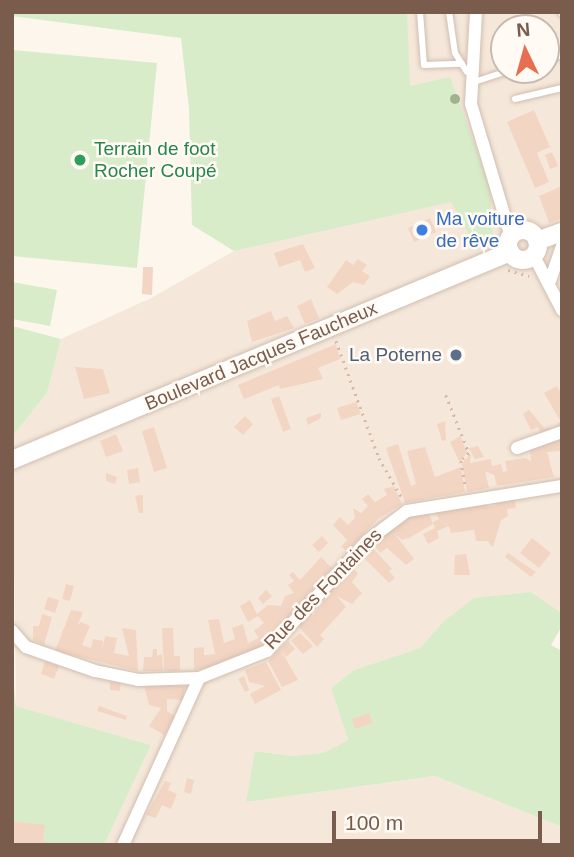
<!DOCTYPE html>
<meta charset="utf-8">
<style>
body{margin:0}
#map{position:relative;width:574px;height:857px;overflow:hidden;background:#fdf6ec;font-family:Arial,sans-serif}
div>[style]{position:absolute}
.residential>*{inset:0;background:#f5e8da}
.green>*{inset:0;background:#d8ecc9}
.building>*{inset:0;background:#f3d5c3}
.path>*{height:2.5px;margin-top:-1.25px;transform-origin:0;background:repeating-linear-gradient(90deg,#d9b8a5 0 2px,transparent 0 7px)}
.roads{filter:drop-shadow(0 0 2px #d1beb0) drop-shadow(0 0 2px #d1beb0)}
.lane>*{height:6px;margin:-3px;padding:0 3px;transform-origin:3px;border-radius:3px;background:#fff}
.street>*{height:12px;margin:-6px;padding:0 6px;transform-origin:6px;border-radius:6px;background:#fff}
.secondary>*{height:18px;margin:-9px;padding:0 9px;transform-origin:9px;border-radius:9px;background:#fff}
.secondary>.ring{margin:-9px;padding:0;box-sizing:content-box;background:none;border:18px solid #fff;border-radius:50%}
.trees>*{width:10px;height:10px;margin:-5px;border-radius:50%;background:#a0b28e}
.dots>*{width:19px;height:19px;translate:-50% -50%;box-sizing:border-box;border:4px solid #fffaf3;border-radius:50%}
span{translate:-50% -50%;white-space:nowrap;text-align:center;line-height:1.15;-webkit-text-stroke:5px #fffaf3;paint-order:stroke}
.leisure-label{font-size:19px;color:#27864d}
.left{translate:0 -50%;text-align:left}
.shop-label{font-size:19px;color:#366cbe}
.service-label{font-size:19px;color:#4e5e75}
.right{translate:-100% -50%;text-align:right}
.street-label{font-size:19px;color:#7a5c4d}
.frame{position:absolute;inset:0;border:14px solid #7a5c4d;pointer-events:none}
.north{position:absolute;left:490px;top:14px;width:70px;height:70px;box-sizing:border-box;background:#fffaf3;border:2px solid #cabbb1;border-radius:50%;rotate:355deg;font-size:19px;font-weight:700;line-height:28px;text-align:center;color:#7a5c4d}
.north::after{content:'';display:block;margin:auto;width:24px;height:32px;background:#e76f51;clip-path:polygon(50% 0,100% 100%,50% 72%,0 100%)}
.scale{position:absolute;left:332px;top:811px;width:210px;height:32px;box-sizing:border-box;border:4px solid #7a5c4d;border-top:0;padding-left:9px;font-size:21px;line-height:24px;white-space:nowrap;color:#7a5c4d;-webkit-text-stroke:5px #fffaf3;paint-order:stroke}
</style>
<div id="map">
<div class="residential">
<div style="clip-path:polygon(evenodd,338px 12px,562px 12px,562px 613px,531px 592px,443px 622px,420px 648px,354px 670px,331px 688px,348px 740px,323px 753px,292px 756px,256px 751px,246px 802px,435px 776px,562px 827px,562px 845px,104px 845px,151px 745px,16px 706px,12px 437px,47px 393px,61px 339px,151px 298px,234px 251px,403px 209px,338px 12px,504px 28px,546px 28px,546px 70px,504px 70px,504px 28px)"></div>
</div>
<div class="green">
<div style="clip-path:polygon(12px 12px,407px 12px,410px 86px,450px 77px,490px 187px,493px 241px,477px 250px,451px 202px,234px 251px,192px 225px,189px 108px,181px 38px,12px 16px)"></div>
<div style="clip-path:polygon(12px 50px,157px 63px,137px 268px,12px 256px)"></div>
<div style="clip-path:polygon(12px 282px,57px 290px,50px 326px,12px 319px)"></div>
<div style="clip-path:polygon(12px 326px,61px 339px,47px 393px,12px 437px)"></div>
<div style="clip-path:polygon(531px 592px,562px 613px,562px 626px,551px 645px,562px 651px,562px 827px,435px 776px,246px 802px,255px 751px,292px 756px,323px 753px,348px 740px,331px 688px,354px 670px,420px 648px,443px 622px,474px 598px)"></div>
<div style="clip-path:polygon(12px 668px,16px 706px,151px 745px,104px 845px,12px 845px)"></div>
</div>
<div class="building">
<div style="clip-path:polygon(534px 110px,550px 147px,537px 153px,549px 182px,535px 188px,507px 122px)"></div>
<div style="clip-path:polygon(552px 152px,558px 166px,550px 169px,545px 155px)"></div>
<div style="clip-path:polygon(562px 186px,562px 218px,549px 223px,539px 196px)"></div>
<div style="clip-path:polygon(430px 218px,436px 232px,414px 242px,408px 228px)"></div>
<div style="clip-path:polygon(303px 244px,315px 268px,305px 272px,300px 260px,279px 267px,274px 253px)"></div>
<div style="clip-path:polygon(358px 259px,367px 265px,362px 271px,370px 276px,364px 285px,353px 282px,337px 294px,327px 287px,346px 260px,353px 265px)"></div>
<div style="clip-path:polygon(143px 267px,153px 267px,152px 295px,142px 294px)"></div>
<div style="clip-path:polygon(311px 299px,319px 318px,305px 324px,297px 306px)"></div>
<div style="clip-path:polygon(271px 311px,275px 321px,287px 316px,294px 328px,252px 342px,247px 321px)"></div>
<div style="clip-path:polygon(336px 344px,340px 359px,318px 368px,323px 379px,280px 389px,279px 385px,244px 399px,238px 385px)"></div>
<div style="clip-path:polygon(75px 367px,103px 369px,110px 393px,84px 399px)"></div>
<div style="clip-path:polygon(557px 386px,562px 396px,562px 433px,557px 424px,561px 422px,544px 393px)"></div>
<div style="clip-path:polygon(279px 396px,291px 429px,283px 432px,271px 399px)"></div>
<div style="clip-path:polygon(356px 402px,361px 414px,341px 420px,337px 408px)"></div>
<div style="clip-path:polygon(529px 410px,545px 429px,549px 427px,552px 434px,543px 438px,538px 427px,531px 430px,523px 414px)"></div>
<div style="clip-path:polygon(321px 413px,321px 418px,308px 425px,306px 418px)"></div>
<div style="clip-path:polygon(245px 416px,253px 424px,243px 435px,234px 427px)"></div>
<div style="clip-path:polygon(445px 421px,446px 440px,442px 441px,437px 424px)"></div>
<div style="clip-path:polygon(154px 427px,167px 468px,154px 472px,142px 431px)"></div>
<div style="clip-path:polygon(116px 434px,123px 451px,106px 457px,100px 441px)"></div>
<div style="clip-path:polygon(460px 436px,467px 452px,460px 463px,450px 442px)"></div>
<div style="clip-path:polygon(562px 437px,560px 451px,547px 452px,554px 477px,497px 486px,494px 475px,485px 471px,489px 488px,467px 492px,462px 464px,471px 453px,470px 463px,491px 459px,492px 466px,501px 464px,503px 472px,507px 471px,505px 461px,526px 458px,531px 462px,530px 448px)"></div>
<div style="clip-path:polygon(398px 444px,411px 486px,416px 484px,407px 451px,425px 447px,435px 477px,461px 467px,465px 492px,405px 503px,386px 448px)"></div>
<div style="clip-path:polygon(478px 446px,484px 457px,475px 459px,469px 448px)"></div>
<div style="clip-path:polygon(138px 468px,140px 482px,129px 484px,127px 470px)"></div>
<div style="clip-path:polygon(106px 473px,117px 477px,115px 484px,106px 481px)"></div>
<div style="clip-path:polygon(394px 486px,402px 504px,378px 519px,347px 551px,341px 547px,347px 540px,333px 525px,340px 517px,348px 525px,355px 518px,353px 508px,361px 513px,368px 506px,362px 499px,368px 494px,375px 502px,387px 495px,384px 489px)"></div>
<div style="clip-path:polygon(143px 495px,143px 513px,139px 513px,135px 496px)"></div>
<div style="clip-path:polygon(514px 497px,516px 508px,507px 509px,508px 516px,501px 520px,493px 547px,487px 541px,476px 541px,474px 530px,451px 533px,449px 526px,437px 531px,439px 538px,428px 544px,423px 534px,435px 528px,433px 522px,439px 519px,434px 510px,486px 501px,486px 506px,496px 506px,494px 500px)"></div>
<div style="clip-path:polygon(428px 510px,433px 524px,409px 538px,402px 540px,395px 534px,414px 559px,406px 565px,387px 548px,380px 553px,372px 542px,412px 512px)"></div>
<div style="clip-path:polygon(322px 536px,328px 543px,319px 552px,312px 545px)"></div>
<div style="clip-path:polygon(532px 538px,551px 553px,539px 568px,520px 553px)"></div>
<div style="clip-path:polygon(369px 544px,392px 569px,389px 571px,395px 578px,389px 583px,360px 554px)"></div>
<div style="clip-path:polygon(508px 553px,536px 572px,531px 577px,505px 557px)"></div>
<div style="clip-path:polygon(466px 554px,470px 575px,454px 575px,455px 555px)"></div>
<div style="clip-path:polygon(321px 557px,332px 568px,260px 648px,218px 667px,194px 670px,194px 648px,204px 647px,204px 655px,215px 654px,208px 620px,219px 619px,224px 643px,235px 639px,232px 628px,243px 624px,248px 643px,259px 638px,254px 631px,264px 623px,258px 616px,248px 622px,240px 606px,250px 600px,257px 614px,268px 605px,281px 606px,285px 596px,294px 593px,288px 585px,294px 581px,289px 575px,293px 572px,300px 580px)"></div>
<div style="clip-path:polygon(351px 565px,358px 574px,352px 582px,362px 593px,352px 604px,337px 596px,346px 607px,320px 635px,324px 639px,317px 647px,298px 626px,310px 612px,313px 615px)"></div>
<div style="clip-path:polygon(66px 584px,74px 586px,70px 601px,62px 599px)"></div>
<div style="clip-path:polygon(266px 590px,272px 596px,263px 604px,258px 598px)"></div>
<div style="clip-path:polygon(48px 597px,59px 600px,55px 613px,44px 609px)"></div>
<div style="clip-path:polygon(71px 610px,83px 612px,78px 625px,81px 622px,90px 626px,82px 645px,91px 648px,93px 639px,103px 641px,102px 651px,105px 636px,117px 638px,114px 653px,129px 656px,122px 628px,136px 630px,138px 671px,55px 651px)"></div>
<div style="clip-path:polygon(42px 614px,52px 617px,44px 645px,33px 640px,33px 626px,39px 626px)"></div>
<div style="clip-path:polygon(162px 628px,173px 628px,174px 656px,180px 656px,180px 671px,164px 671px)"></div>
<div style="clip-path:polygon(300px 633px,313px 646px,303px 654px,291px 641px)"></div>
<div style="clip-path:polygon(288px 641px,295px 649px,286px 657px,280px 649px)"></div>
<div style="clip-path:polygon(153px 649px,157px 649px,157px 656px,162px 654px,163px 671px,143px 671px,144px 657px,152px 657px)"></div>
<div style="clip-path:polygon(280px 649px,298px 680px,282px 687px,268px 661px)"></div>
<div style="clip-path:polygon(45px 661px,59px 666px,54px 679px,41px 674px)"></div>
<div style="clip-path:polygon(266px 662px,281px 690px,255px 704px,250px 694px,265px 686px,249px 682px,245px 670px)"></div>
<div style="clip-path:polygon(244px 676px,249px 690px,245px 692px,238px 679px)"></div>
<div style="clip-path:polygon(110px 680px,121px 681px,120px 691px,110px 690px)"></div>
<div style="clip-path:polygon(143px 682px,185px 686px,183px 700px,167px 699px,167px 711px,176px 717px,164px 735px,149px 726px,161px 708px,149px 705px)"></div>
<div style="clip-path:polygon(99px 706px,127px 716px,126px 720px,97px 711px)"></div>
<div style="clip-path:polygon(369px 713px,373px 723px,355px 729px,352px 719px)"></div>
<div style="clip-path:polygon(187px 778px,194px 780px,191px 794px,184px 792px)"></div>
<div style="clip-path:polygon(165px 781px,171px 783px,168px 790px,177px 794px,171px 809px,162px 805px,156px 818px,146px 815px)"></div>
<div style="clip-path:polygon(12px 821px,45px 825px,43px 841px,58px 845px,12px 845px)"></div>
</div>
<div class="path">
<div style="left:508px;top:270px;width:22px;rotate:16deg"></div>
<div style="left:336px;top:341px;width:125px;rotate:69.8deg"></div>
<div style="left:379px;top:458px;width:46px;rotate:60.1deg"></div>
<div style="left:446px;top:395px;width:62px;rotate:68.4deg"></div>
<div style="left:469px;top:453px;width:11px;rotate:135deg"></div>
<div style="left:461px;top:461px;width:28px;rotate:80deg"></div>
</div>
<div class="roads">
<div class="lane">
<div style="left:420px;top:12px;width:53px;rotate:85.7deg"></div>
<div style="left:424px;top:65px;width:38px;rotate:-2deg"></div>
<div style="left:449px;top:12px;width:41px;rotate:81.7deg"></div>
<div style="left:455px;top:53px;width:22px;rotate:58deg"></div>
<div style="left:561px;top:12px;width:2px;rotate:63deg"></div>
<div style="left:546px;top:59px;width:16px;rotate:-14deg"></div>
<div style="left:474px;top:82px;width:38px;rotate:-18deg"></div>
<div style="left:515px;top:99px;width:48px;rotate:-13.2deg"></div>
</div>
<div class="street">
<div style="left:476px;top:12px;width:92px;rotate:93.1deg"></div>
<div style="left:471px;top:104px;width:139px;rotate:73.3deg"></div>
<div style="left:534px;top:256px;width:61px;rotate:62.6deg"></div>
<div style="left:550px;top:281px;width:37px;rotate:-71deg"></div>
<div style="left:517px;top:448px;width:48px;rotate:-19.6deg"></div>
<div style="left:12px;top:631px;width:21px;rotate:49deg"></div>
<div style="left:26px;top:647px;width:73px;rotate:19.2deg"></div>
<div style="left:95px;top:671px;width:44px;rotate:11.8deg"></div>
<div style="left:138px;top:680px;width:61px;rotate:-1.9deg"></div>
<div style="left:199px;top:678px;width:73px;rotate:-21.7deg"></div>
<div style="left:267px;top:651px;width:149px;rotate:-47.7deg"></div>
<div style="left:367px;top:541px;width:50px;rotate:-36.9deg"></div>
<div style="left:407px;top:511px;width:157px;rotate:-9.2deg"></div>
<div style="left:123px;top:845px;width:183px;rotate:-65.5deg"></div>
</div>
<div class="secondary">
<div class="ring" style="left:508px;top:230px;width:12px;height:12px"></div>
<div style="left:537px;top:241px;width:27px;rotate:-20deg"></div>
<div style="left:12px;top:460px;width:540px;rotate:-22.67deg"></div>
</div>
</div>
<div class="trees">
<div style="left:455px;top:99px"></div>
</div>
<div class="dots">
<div style="left:80px;top:160px;background:#2e9e5b"></div>
<div style="left:422px;top:230px;background:#3f7fe0"></div>
<div style="left:456px;top:355px;background:#5c6f8a"></div>
</div>
<div class="leisure-label">
<span class="left" style="left:94px;top:160px">Terrain de foot<br>Rocher Coupé</span>
</div>
<div class="shop-label">
<span class="left" style="left:436px;top:230px">Ma voiture<br>de rêve</span>
</div>
<div class="service-label">
<span class="right" style="left:442px;top:355px">La Poterne</span>
</div>
<div class="street-label">
<span style="left:261px;top:356px;rotate:-23deg">Boulevard Jacques Faucheux</span>
<span style="left:323px;top:589px;rotate:-46deg">Rue des Fontaines</span>
</div>
<div class="frame"></div>
<div class="north">N</div>
<div class="scale">100 m</div>
</div>
